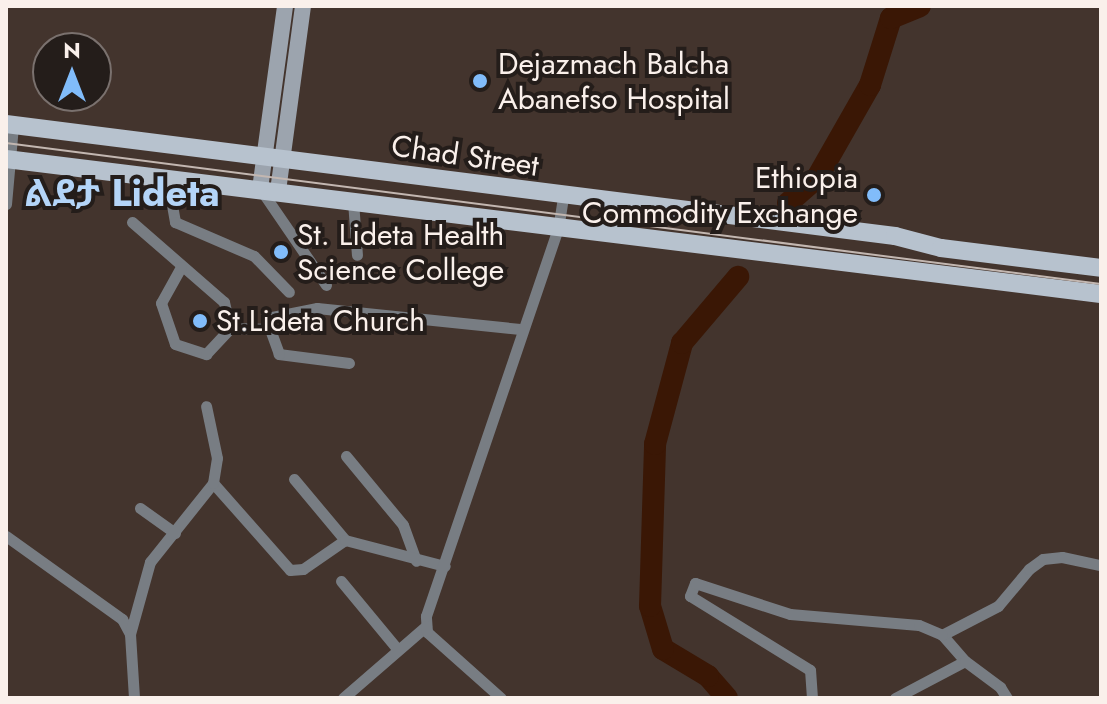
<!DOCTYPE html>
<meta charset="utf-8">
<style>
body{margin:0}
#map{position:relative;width:1107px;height:704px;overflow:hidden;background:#43342d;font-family:Jost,"Noto Sans Ethiopic",sans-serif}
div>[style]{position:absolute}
.river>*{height:22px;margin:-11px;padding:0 11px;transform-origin:11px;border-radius:11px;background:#3a1705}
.minor>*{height:11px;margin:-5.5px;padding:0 5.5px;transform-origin:5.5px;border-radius:5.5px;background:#787d83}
.secondary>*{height:16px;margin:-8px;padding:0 8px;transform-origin:8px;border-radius:8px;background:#9ca4ae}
.primary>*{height:18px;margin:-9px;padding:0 9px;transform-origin:9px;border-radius:9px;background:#b7c2ce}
.tram>*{height:2px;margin:-1px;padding:0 1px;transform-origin:1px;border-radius:1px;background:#c3b7b1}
.dots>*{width:22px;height:22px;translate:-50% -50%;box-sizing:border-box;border:4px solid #241d1a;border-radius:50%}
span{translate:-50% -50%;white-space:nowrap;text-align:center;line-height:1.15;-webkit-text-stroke:8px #241d1a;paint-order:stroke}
.poi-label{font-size:30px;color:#faf0eb}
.left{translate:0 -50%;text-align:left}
.right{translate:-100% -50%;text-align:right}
.street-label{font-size:30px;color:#faf0eb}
.district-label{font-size:38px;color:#b4d5f8;font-weight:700}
.frame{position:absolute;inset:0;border:8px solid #faf0eb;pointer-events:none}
.north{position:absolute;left:32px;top:32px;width:80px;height:80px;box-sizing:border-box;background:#241d1a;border:2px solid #7a716e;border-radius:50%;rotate:0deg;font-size:22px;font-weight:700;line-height:32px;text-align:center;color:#faf0eb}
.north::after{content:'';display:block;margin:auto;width:28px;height:36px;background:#81bcfa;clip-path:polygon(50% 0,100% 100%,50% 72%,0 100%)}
</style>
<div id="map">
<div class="river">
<div style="left:788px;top:203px;width:38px;rotate:-41deg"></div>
<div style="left:817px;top:178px;width:107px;rotate:-60.3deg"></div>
<div style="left:870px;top:85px;width:70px;rotate:-72.6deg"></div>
<div style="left:891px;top:18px;width:31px;rotate:-22deg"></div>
<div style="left:727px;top:698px;width:29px;rotate:-131deg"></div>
<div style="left:708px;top:676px;width:52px;rotate:-149deg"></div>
<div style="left:663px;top:649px;width:45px;rotate:-106.8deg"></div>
<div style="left:650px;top:606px;width:162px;rotate:-88.2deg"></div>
<div style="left:655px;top:444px;width:105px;rotate:-75deg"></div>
<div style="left:682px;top:343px;width:87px;rotate:-49.7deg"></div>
</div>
<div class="minor">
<div style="left:167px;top:177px;width:46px;rotate:79.9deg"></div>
<div style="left:175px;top:222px;width:86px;rotate:23.3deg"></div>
<div style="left:254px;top:256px;width:50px;rotate:45.8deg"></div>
<div style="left:261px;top:190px;width:115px;rotate:55.6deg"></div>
<div style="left:353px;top:201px;width:54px;rotate:85.8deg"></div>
<div style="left:6px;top:204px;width:79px;rotate:-84.9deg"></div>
<div style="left:132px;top:222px;width:122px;rotate:41deg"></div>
<div style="left:224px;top:302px;width:27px;rotate:77deg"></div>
<div style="left:230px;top:328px;width:40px;rotate:1.4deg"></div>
<div style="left:181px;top:267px;width:41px;rotate:119.1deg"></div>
<div style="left:161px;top:303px;width:43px;rotate:71.1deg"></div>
<div style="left:175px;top:344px;width:33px;rotate:18deg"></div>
<div style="left:206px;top:354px;width:35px;rotate:-47deg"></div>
<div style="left:349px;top:363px;width:71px;rotate:-172.7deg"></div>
<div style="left:279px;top:354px;width:27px;rotate:-110deg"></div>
<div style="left:270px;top:329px;width:12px;rotate:-81deg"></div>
<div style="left:272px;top:317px;width:46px;rotate:-11.3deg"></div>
<div style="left:317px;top:308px;width:204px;rotate:5.9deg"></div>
<div style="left:346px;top:456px;width:89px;rotate:50.4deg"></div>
<div style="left:403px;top:525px;width:38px;rotate:70deg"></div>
<div style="left:294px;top:479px;width:80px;rotate:50.1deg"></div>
<div style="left:213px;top:483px;width:116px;rotate:48.5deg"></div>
<div style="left:290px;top:570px;width:13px;rotate:-4deg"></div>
<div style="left:303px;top:569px;width:51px;rotate:-34.6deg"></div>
<div style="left:345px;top:540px;width:103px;rotate:14.6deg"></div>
<div style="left:140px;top:508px;width:43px;rotate:35.5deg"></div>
<div style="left:6px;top:536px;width:143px;rotate:35.6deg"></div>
<div style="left:122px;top:619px;width:17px;rotate:62deg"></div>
<div style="left:130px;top:634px;width:64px;rotate:86.4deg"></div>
<div style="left:341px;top:581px;width:89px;rotate:50.4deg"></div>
<div style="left:130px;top:634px;width:75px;rotate:-74.5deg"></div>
<div style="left:150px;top:562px;width:101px;rotate:-51.4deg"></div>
<div style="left:213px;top:483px;width:25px;rotate:-81deg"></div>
<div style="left:217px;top:458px;width:53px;rotate:-101.9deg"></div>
<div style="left:965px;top:661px;width:35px;rotate:-131deg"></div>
<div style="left:942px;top:635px;width:63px;rotate:-27.4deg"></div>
<div style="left:998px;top:606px;width:48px;rotate:-50deg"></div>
<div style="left:1029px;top:569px;width:17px;rotate:-36deg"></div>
<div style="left:1043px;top:559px;width:19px;rotate:-6deg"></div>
<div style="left:1062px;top:557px;width:40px;rotate:12deg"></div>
<div style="left:343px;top:698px;width:110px;rotate:-40.9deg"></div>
<div style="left:501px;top:698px;width:99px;rotate:-138.3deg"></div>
<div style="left:427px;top:632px;width:16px;rotate:-94deg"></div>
<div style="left:426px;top:616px;width:409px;rotate:-71.2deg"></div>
<div style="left:558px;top:229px;width:32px;rotate:-81deg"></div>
<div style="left:812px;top:698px;width:28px;rotate:-94deg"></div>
<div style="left:810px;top:670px;width:141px;rotate:-148.3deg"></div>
<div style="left:690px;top:596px;width:14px;rotate:-69deg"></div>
<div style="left:695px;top:583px;width:100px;rotate:18.1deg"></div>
<div style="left:790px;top:614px;width:129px;rotate:4.9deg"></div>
<div style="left:919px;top:625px;width:25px;rotate:23deg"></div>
<div style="left:895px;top:698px;width:79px;rotate:-27.9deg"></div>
<div style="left:965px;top:661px;width:44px;rotate:36.6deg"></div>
<div style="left:1000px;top:687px;width:13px;rotate:58deg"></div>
</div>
<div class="secondary">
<div style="left:260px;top:189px;width:185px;rotate:-82.2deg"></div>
<div style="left:278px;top:191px;width:187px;rotate:-82.3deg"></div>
</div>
<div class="primary">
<div style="left:6px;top:124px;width:896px;rotate:7.18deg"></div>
<div style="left:895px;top:236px;width:48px;rotate:14.6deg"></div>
<div style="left:941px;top:248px;width:161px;rotate:7.1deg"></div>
<div style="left:6px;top:159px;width:1103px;rotate:7.03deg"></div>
</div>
<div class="tram">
<div style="left:6px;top:143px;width:1104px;rotate:7.34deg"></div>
</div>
<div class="dots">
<div style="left:480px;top:81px;background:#81bcfa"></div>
<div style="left:874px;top:195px;background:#81bcfa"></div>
<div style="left:281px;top:252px;background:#81bcfa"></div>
<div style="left:200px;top:321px;background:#81bcfa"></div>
</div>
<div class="poi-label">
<span class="left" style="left:498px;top:81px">Dejazmach Balcha<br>Abanefso Hospital</span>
<span class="right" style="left:858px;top:195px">Ethiopia<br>Commodity Exchange</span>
<span class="left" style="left:297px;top:252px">St. Lideta Health<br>Science College</span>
<span class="left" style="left:216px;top:321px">St.Lideta Church</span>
</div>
<div class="street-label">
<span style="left:465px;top:156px;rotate:8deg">Chad Street</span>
</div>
<div class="district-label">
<span style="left:122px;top:193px">ልደታ Lideta</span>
</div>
<div class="frame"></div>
<div class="north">N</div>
</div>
